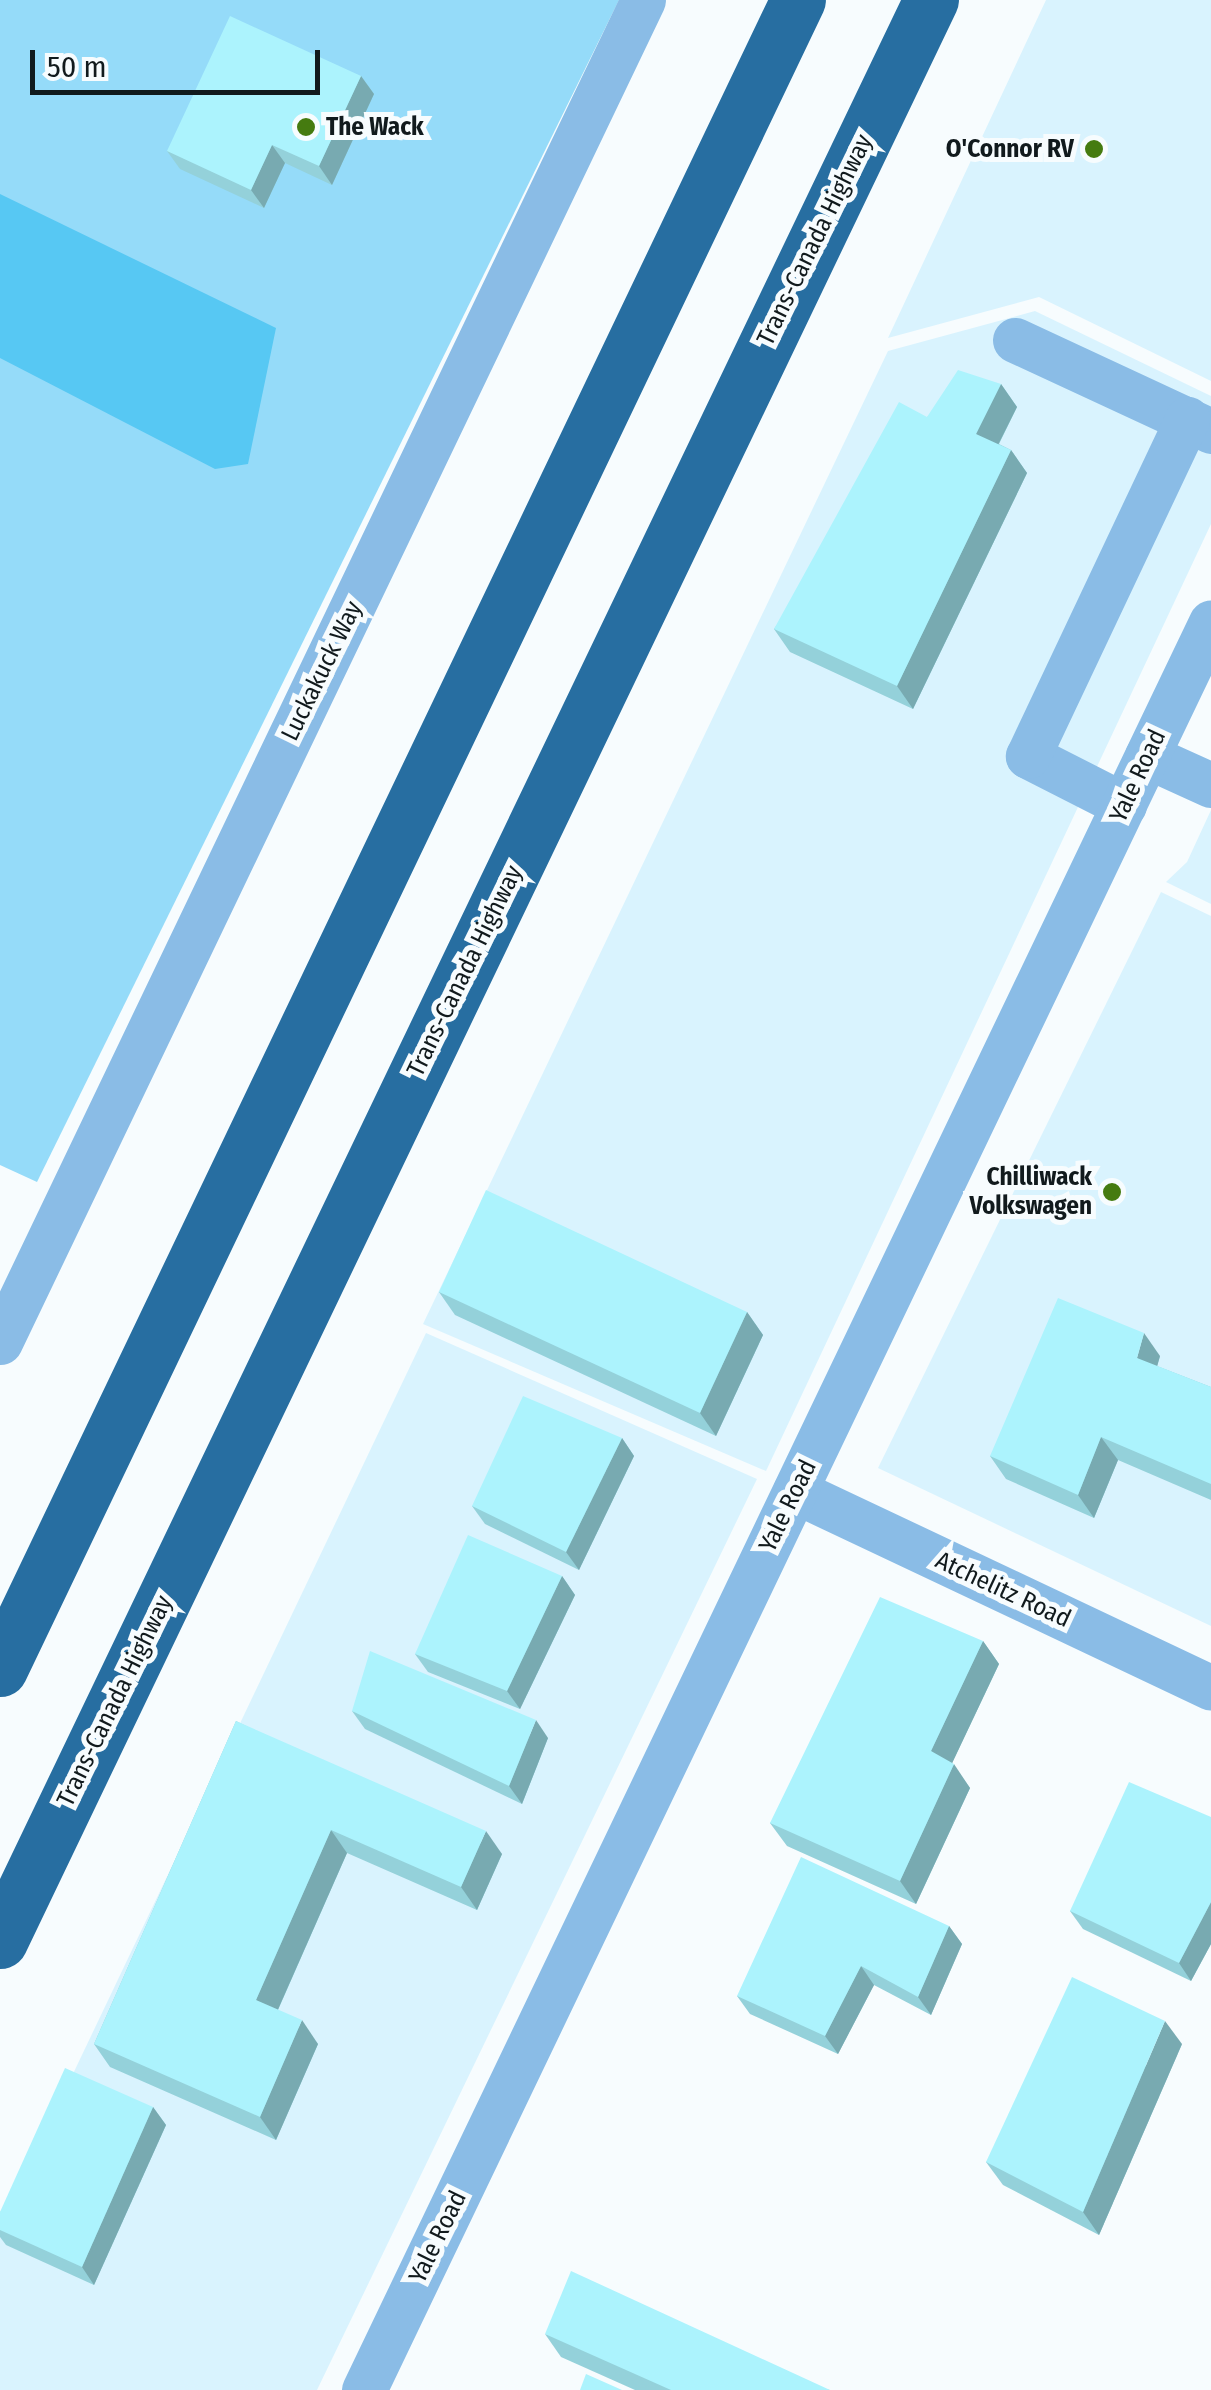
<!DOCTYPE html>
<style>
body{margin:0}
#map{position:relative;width:1211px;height:2390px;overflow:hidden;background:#f7fcfe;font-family:"Fira Sans Condensed",sans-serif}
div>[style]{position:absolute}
.built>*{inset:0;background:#d9f3fe}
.green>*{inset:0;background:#95dbf9}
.forest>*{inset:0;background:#57c8f3}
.minor>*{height:45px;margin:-22.5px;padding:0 22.5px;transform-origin:22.5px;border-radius:22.5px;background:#8abce6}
.highway>*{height:55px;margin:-27.5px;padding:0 27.5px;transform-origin:27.5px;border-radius:27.5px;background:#276ea1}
.wall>*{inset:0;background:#94d1da}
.shaded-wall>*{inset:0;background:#78aab1}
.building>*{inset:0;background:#acf3fd}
.dots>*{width:28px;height:28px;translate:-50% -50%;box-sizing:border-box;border:5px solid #f7fcfe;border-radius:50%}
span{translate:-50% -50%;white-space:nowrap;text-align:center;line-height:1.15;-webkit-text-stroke:10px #f7fcfe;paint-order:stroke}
.poi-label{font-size:25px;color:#111a1d;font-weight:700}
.left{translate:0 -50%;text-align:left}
.right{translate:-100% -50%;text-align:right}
.street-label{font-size:25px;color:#111a1d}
.scale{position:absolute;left:30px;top:50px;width:290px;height:45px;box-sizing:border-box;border:5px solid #111a1d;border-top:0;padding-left:12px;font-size:30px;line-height:35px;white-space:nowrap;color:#111a1d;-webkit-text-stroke:8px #f7fcfe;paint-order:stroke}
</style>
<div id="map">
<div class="built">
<div style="clip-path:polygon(1046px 0,1211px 0,1211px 381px,1039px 297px,888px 338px)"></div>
<div style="clip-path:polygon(1035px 311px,1211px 396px,1211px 524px,766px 1471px,423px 1324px,888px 351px)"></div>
<div style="clip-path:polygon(1211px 810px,1211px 904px,1166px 882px,1187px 862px)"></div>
<div style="clip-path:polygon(1161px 892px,1211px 916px,1211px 1626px,878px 1468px)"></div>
<div style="clip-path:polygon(426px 1333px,757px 1479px,317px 2390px,0 2390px,0 2227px)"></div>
</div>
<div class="green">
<div style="clip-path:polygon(0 0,619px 0,37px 1182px,0 1165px)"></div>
</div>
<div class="forest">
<div style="clip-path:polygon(0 194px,276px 328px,248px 464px,215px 469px,0 358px)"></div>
</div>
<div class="minor">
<div style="left:1015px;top:340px;width:216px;rotate:24.9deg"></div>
<div style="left:1147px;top:756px;width:70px;rotate:24.4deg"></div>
<div style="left:1124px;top:805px;width:108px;rotate:-153deg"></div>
<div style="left:1028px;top:756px;width:373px;rotate:-64.7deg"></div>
<div style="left:0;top:1342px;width:1488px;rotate:-64.4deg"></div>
<div style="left:795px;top:1491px;width:460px;rotate:25.3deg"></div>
<div style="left:364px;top:2390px;width:1960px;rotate:-64.4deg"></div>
</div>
<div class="highway">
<div style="left:0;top:1669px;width:1850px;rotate:-64.45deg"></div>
<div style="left:0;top:1941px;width:2153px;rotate:-64.38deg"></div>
</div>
<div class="wall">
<div style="clip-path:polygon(361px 76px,374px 94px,332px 185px,285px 163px,264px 208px,180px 169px,167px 151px)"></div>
<div style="clip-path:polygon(1001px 384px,1017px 407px,999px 444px,1011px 450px,1027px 473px,913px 709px,790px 652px,774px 629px,927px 417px)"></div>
<div style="clip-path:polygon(439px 1292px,747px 1312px,763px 1335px,716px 1436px,455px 1315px)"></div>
<div style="clip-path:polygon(1160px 1356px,1157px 1366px,1211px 1387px,1211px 1500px,1118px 1460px,1094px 1518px,1006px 1479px,990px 1456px)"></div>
<div style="clip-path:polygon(622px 1438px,634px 1456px,579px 1570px,485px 1524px,472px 1506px)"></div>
<div style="clip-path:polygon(562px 1576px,575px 1595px,520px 1709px,428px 1672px,415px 1654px)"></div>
<div style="clip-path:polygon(983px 1641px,999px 1664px,952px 1763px,970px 1788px,916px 1904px,787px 1846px,770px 1823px)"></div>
<div style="clip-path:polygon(352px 1711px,548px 1738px,522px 1804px,365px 1729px)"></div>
<div style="clip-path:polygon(236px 1721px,502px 1854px,477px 1910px,347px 1853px,278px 2010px,318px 2044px,276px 2140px,110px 2067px,94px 2044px)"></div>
<div style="clip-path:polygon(1211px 1817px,1211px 1944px,1191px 1981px,1083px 1929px,1070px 1911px)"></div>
<div style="clip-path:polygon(949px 1926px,962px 1944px,931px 2015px,874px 1985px,838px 2054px,750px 2014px,737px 1996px)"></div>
<div style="clip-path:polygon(1182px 2044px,1099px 2235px,1003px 2185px,986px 2162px)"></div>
<div style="clip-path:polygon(153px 2107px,166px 2125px,94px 2285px,6px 2245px,0 2237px,0 2212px)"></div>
<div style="clip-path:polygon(545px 2334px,830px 2390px,635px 2390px,561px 2357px)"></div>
</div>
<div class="shaded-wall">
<div style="clip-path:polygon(361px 76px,374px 94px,332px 185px,319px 166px)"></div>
<div style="clip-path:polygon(272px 145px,285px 163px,264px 208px,251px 190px)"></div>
<div style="clip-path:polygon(1001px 384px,1017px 407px,992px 457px,976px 434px)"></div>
<div style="clip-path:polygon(1011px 450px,1027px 473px,913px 709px,897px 686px)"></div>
<div style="clip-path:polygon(747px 1312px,763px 1335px,716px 1436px,700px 1413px)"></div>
<div style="clip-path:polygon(1144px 1333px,1160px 1356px,1153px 1381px,1137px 1358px)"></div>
<div style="clip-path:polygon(1101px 1437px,1118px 1460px,1094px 1518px,1078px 1495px)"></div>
<div style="clip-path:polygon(622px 1438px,634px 1456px,579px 1570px,566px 1552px)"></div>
<div style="clip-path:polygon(562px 1576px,575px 1595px,520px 1709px,507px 1691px)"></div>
<div style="clip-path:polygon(983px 1641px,999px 1664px,947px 1774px,931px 1751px)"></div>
<div style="clip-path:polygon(536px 1720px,548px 1738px,522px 1804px,509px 1786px)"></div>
<div style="clip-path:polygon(954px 1764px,970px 1788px,916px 1904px,900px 1881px)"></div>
<div style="clip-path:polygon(331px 1830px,347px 1853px,272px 2023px,256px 2000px)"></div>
<div style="clip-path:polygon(486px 1831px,502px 1854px,477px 1910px,461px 1887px)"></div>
<div style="clip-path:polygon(1211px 1902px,1211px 1944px,1191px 1981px,1179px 1963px)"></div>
<div style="clip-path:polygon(949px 1926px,962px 1944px,931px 2015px,918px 1997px)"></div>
<div style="clip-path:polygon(861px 1966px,874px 1985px,838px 2054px,825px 2036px)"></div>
<div style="clip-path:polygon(302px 2020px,318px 2044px,276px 2140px,260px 2117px)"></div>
<div style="clip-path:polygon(1165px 2021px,1182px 2044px,1099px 2235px,1083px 2212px)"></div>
<div style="clip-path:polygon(153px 2107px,166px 2125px,94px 2285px,82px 2267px)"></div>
</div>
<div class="building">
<div style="clip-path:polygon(230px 16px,361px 76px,319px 166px,272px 145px,251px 190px,167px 151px)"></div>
<div style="clip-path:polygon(958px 370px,1001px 384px,976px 434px,1011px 450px,897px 686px,774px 629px,899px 402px,927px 417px)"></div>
<div style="clip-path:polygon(486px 1190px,747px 1312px,700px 1413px,439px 1292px)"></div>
<div style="clip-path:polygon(1058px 1298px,1144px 1333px,1137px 1358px,1211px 1387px,1211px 1484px,1101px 1437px,1078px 1495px,990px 1456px)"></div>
<div style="clip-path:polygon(523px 1396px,622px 1438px,566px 1552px,472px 1506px)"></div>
<div style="clip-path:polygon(468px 1535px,562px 1576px,507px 1691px,415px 1654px)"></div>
<div style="clip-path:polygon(880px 1597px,983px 1641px,931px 1751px,954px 1764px,900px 1881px,770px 1823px)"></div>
<div style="clip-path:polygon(370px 1651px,536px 1720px,509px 1786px,352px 1711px)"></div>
<div style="clip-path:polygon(236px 1721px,486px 1831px,461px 1887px,331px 1830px,256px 2000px,302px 2020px,260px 2117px,94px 2044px)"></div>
<div style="clip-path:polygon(1129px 1782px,1211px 1817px,1211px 1902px,1179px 1963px,1070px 1911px)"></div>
<div style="clip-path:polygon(801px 1857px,949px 1926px,918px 1997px,861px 1966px,825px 2036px,737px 1996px)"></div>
<div style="clip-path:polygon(1072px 1977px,1165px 2021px,1083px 2212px,986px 2162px)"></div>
<div style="clip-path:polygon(65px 2068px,153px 2107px,82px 2267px,0 2230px,0 2212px)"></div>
<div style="clip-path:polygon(571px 2271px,830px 2390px,671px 2390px,545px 2334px)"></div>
<div style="clip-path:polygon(586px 2374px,622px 2390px,580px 2390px)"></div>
</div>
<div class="dots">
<div style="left:306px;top:127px;background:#457b10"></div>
<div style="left:1094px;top:149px;background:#457b10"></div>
<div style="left:1112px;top:1192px;background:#457b10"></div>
</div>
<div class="poi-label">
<span class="left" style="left:326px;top:127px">The Wack</span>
<span class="right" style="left:1074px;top:149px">O'Connor RV</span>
<span class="right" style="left:1092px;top:1192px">Chilliwack<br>Volkswagen</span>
</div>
<div class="street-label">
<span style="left:815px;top:240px;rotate:-64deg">Trans-Canada Highway</span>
<span style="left:322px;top:671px;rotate:-64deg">Luckakuck Way</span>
<span style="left:1138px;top:776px;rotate:-65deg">Yale Road</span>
<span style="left:465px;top:971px;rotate:-64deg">Trans-Canada Highway</span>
<span style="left:788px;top:1506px;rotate:-64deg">Yale Road</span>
<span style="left:1003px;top:1590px;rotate:25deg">Atchelitz Road</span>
<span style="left:115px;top:1701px;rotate:-64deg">Trans-Canada Highway</span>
<span style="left:438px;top:2237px;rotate:-64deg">Yale Road</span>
</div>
<div class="scale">50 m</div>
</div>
